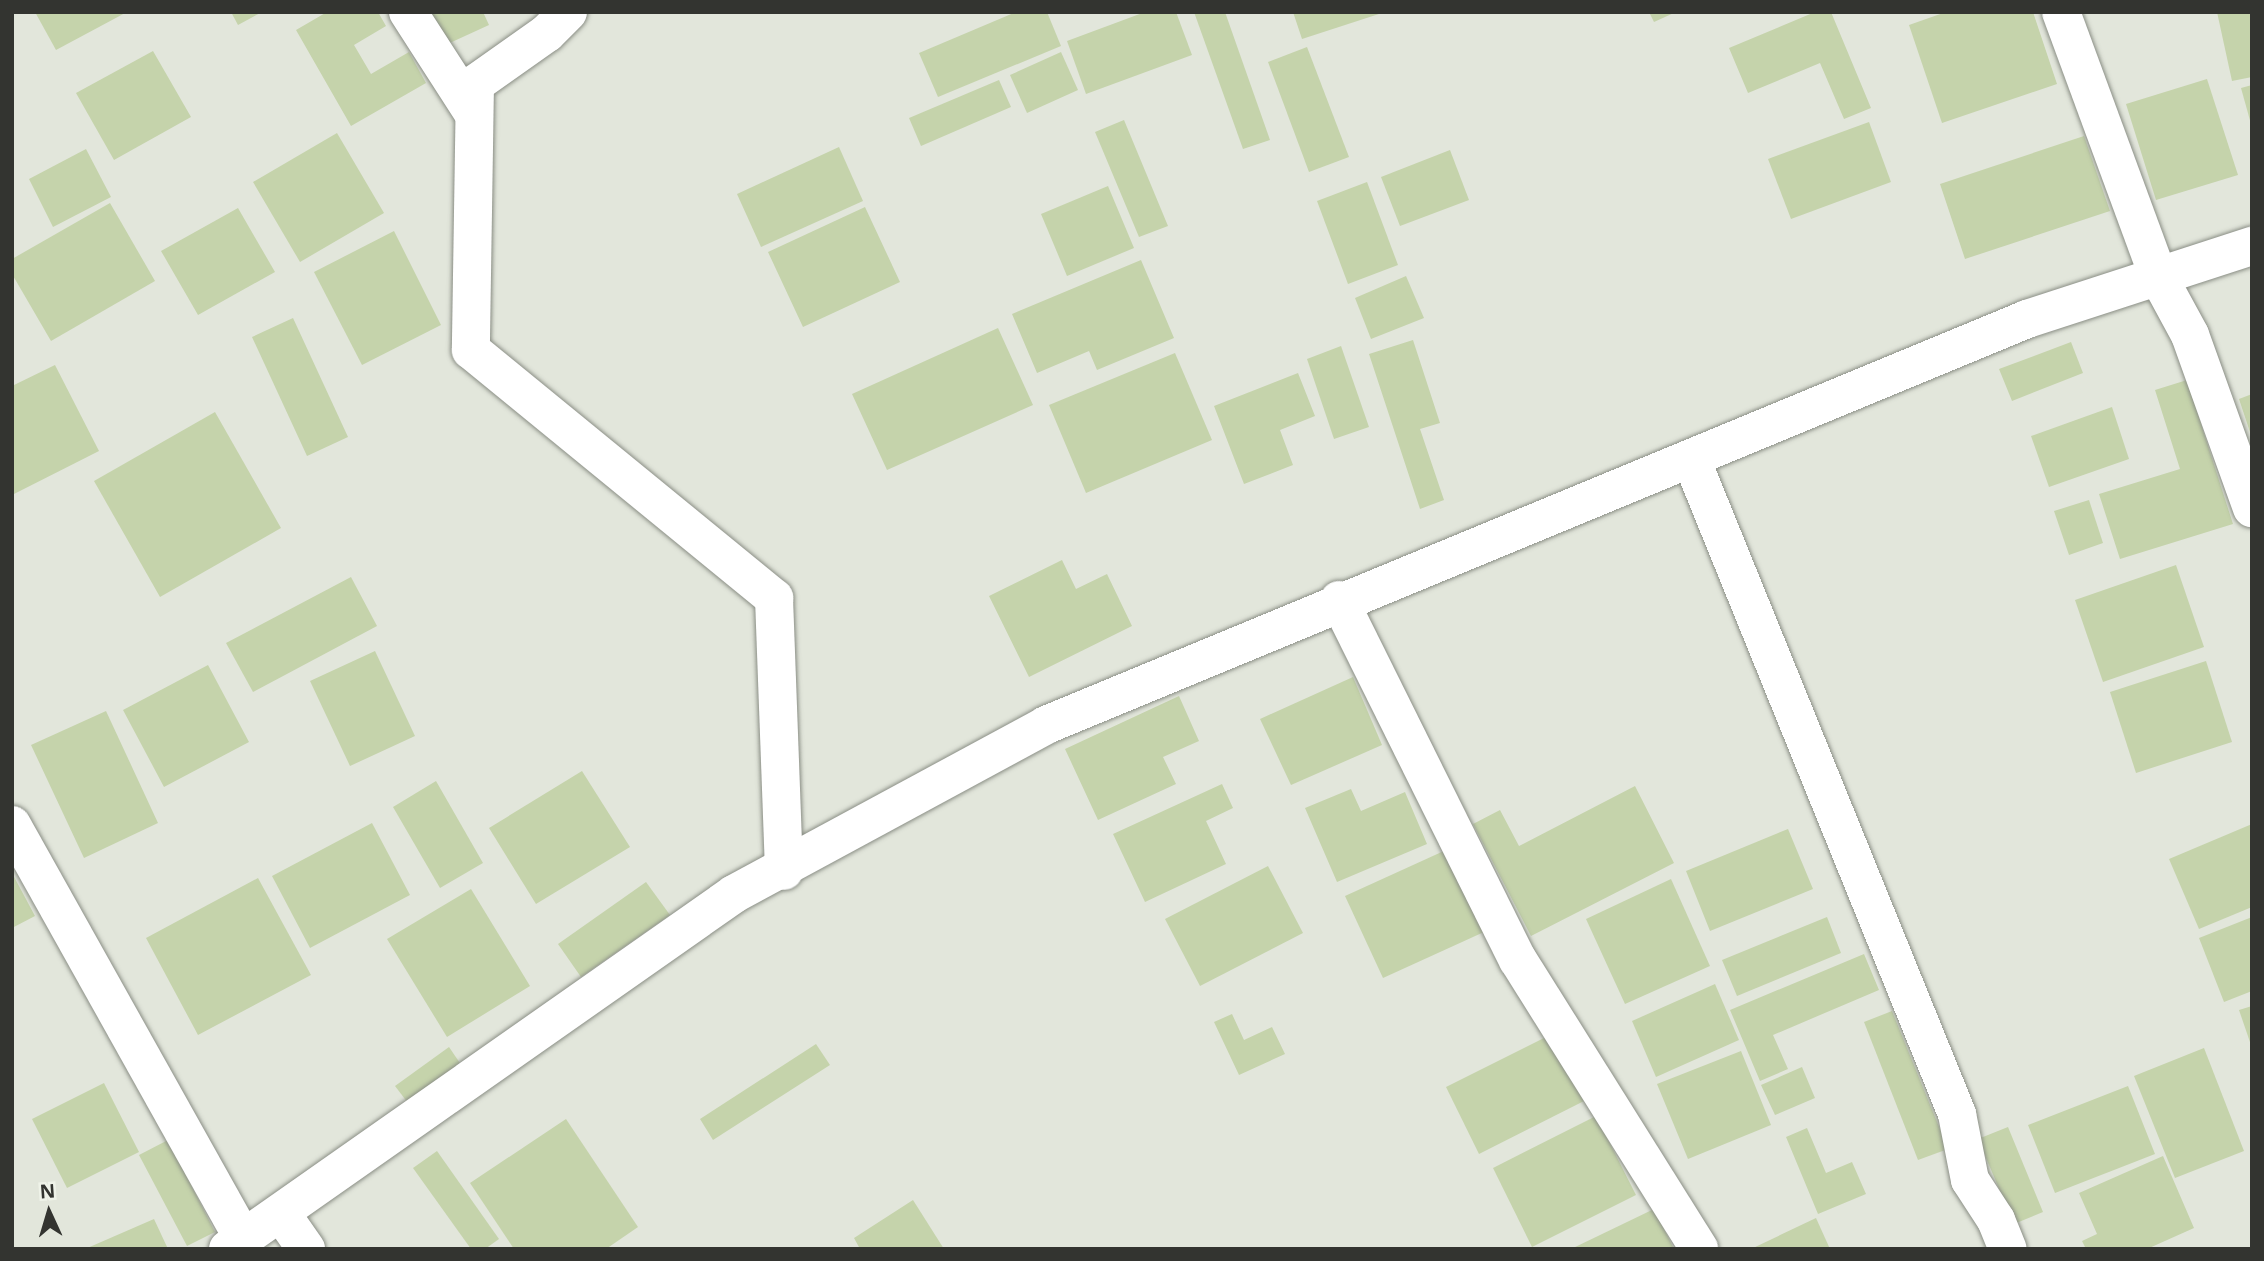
<!DOCTYPE html>
<style>
body{margin:0}
#map{position:relative;width:2264px;height:1261px;overflow:hidden;background:#e2e6db;font-family:"Open Sans",sans-serif}
div>[style]{position:absolute}
.building>*{inset:0;background:#c5d3ab}
.roads{filter:drop-shadow(0 0 2px #8a8e85) drop-shadow(0 0 2px #8a8e85)}
.minor>*{height:38px;margin:-19px;padding:0 19px;transform-origin:19px;border-radius:19px;background:#fff}
span{translate:-50% -50%;white-space:nowrap;text-align:center;line-height:1.15;-webkit-text-stroke:6px #eff3e9;paint-order:stroke}
.frame{position:absolute;inset:0;border:14px solid #333430;pointer-events:none}
.north{position:absolute;left:14px;top:1177px;width:70px;height:70px;-webkit-text-stroke:5px #eff3e9;paint-order:stroke;rotate:356deg;font-size:19px;font-weight:700;line-height:28px;text-align:center;color:#333430}
.north::after{content:'';display:block;margin:auto;width:24px;height:32px;background:#333430;clip-path:polygon(50% 0,100% 100%,50% 72%,0 100%)}
</style>
<div id="map">
<div class="building">
<div style="clip-path:polygon(35px 12px,127px 12px,56px 50px)"></div>
<div style="clip-path:polygon(231px 12px,262px 12px,238px 25px)"></div>
<div style="clip-path:polygon(327px 12px,378px 12px,386px 26px,354px 45px,371px 74px,409px 52px,426px 83px,351px 126px,296px 30px)"></div>
<div style="clip-path:polygon(425px 12px,483px 12px,489px 25px,441px 47px)"></div>
<div style="clip-path:polygon(1016px 12px,1047px 12px,1061px 46px,938px 97px,919px 53px)"></div>
<div style="clip-path:polygon(1145px 12px,1176px 12px,1192px 55px,1086px 94px,1067px 41px)"></div>
<div style="clip-path:polygon(1194px 12px,1225px 12px,1270px 140px,1243px 149px)"></div>
<div style="clip-path:polygon(1293px 12px,1382px 12px,1382px 13px,1302px 39px)"></div>
<div style="clip-path:polygon(1649px 12px,1676px 12px,1654px 22px)"></div>
<div style="clip-path:polygon(1815px 12px,1831px 12px,1871px 108px,1844px 119px,1820px 63px,1748px 93px,1729px 48px)"></div>
<div style="clip-path:polygon(1946px 12px,2033px 12px,2057px 84px,1942px 123px,1909px 25px)"></div>
<div style="clip-path:polygon(2217px 12px,2252px 12px,2252px 77px,2232px 81px)"></div>
<div style="clip-path:polygon(1307px 47px,1349px 157px,1309px 172px,1268px 62px)"></div>
<div style="clip-path:polygon(153px 51px,191px 117px,114px 160px,76px 93px)"></div>
<div style="clip-path:polygon(1061px 52px,1078px 90px,1027px 113px,1010px 75px)"></div>
<div style="clip-path:polygon(2207px 79px,2238px 175px,2156px 200px,2126px 104px)"></div>
<div style="clip-path:polygon(999px 80px,1011px 107px,921px 146px,909px 118px)"></div>
<div style="clip-path:polygon(2252px 85px,2252px 124px,2251px 124px,2241px 88px)"></div>
<div style="clip-path:polygon(1124px 120px,1168px 226px,1139px 237px,1095px 132px)"></div>
<div style="clip-path:polygon(1869px 122px,1891px 182px,1791px 219px,1768px 159px)"></div>
<div style="clip-path:polygon(337px 133px,384px 213px,300px 262px,253px 182px)"></div>
<div style="clip-path:polygon(2084px 136px,2110px 211px,1965px 259px,1940px 184px)"></div>
<div style="clip-path:polygon(839px 147px,863px 201px,761px 247px,737px 194px)"></div>
<div style="clip-path:polygon(86px 149px,111px 197px,53px 227px,29px 179px)"></div>
<div style="clip-path:polygon(1450px 150px,1469px 200px,1400px 226px,1381px 177px)"></div>
<div style="clip-path:polygon(1367px 182px,1398px 265px,1348px 284px,1317px 201px)"></div>
<div style="clip-path:polygon(1108px 186px,1134px 248px,1067px 276px,1041px 214px)"></div>
<div style="clip-path:polygon(110px 203px,155px 281px,51px 341px,12px 274px,12px 259px)"></div>
<div style="clip-path:polygon(865px 207px,900px 282px,803px 327px,768px 252px)"></div>
<div style="clip-path:polygon(238px 208px,275px 272px,198px 315px,161px 251px)"></div>
<div style="clip-path:polygon(394px 231px,441px 325px,362px 365px,314px 272px)"></div>
<div style="clip-path:polygon(1141px 260px,1174px 338px,1097px 370px,1089px 351px,1037px 373px,1012px 314px)"></div>
<div style="clip-path:polygon(1406px 276px,1424px 318px,1371px 339px,1355px 298px)"></div>
<div style="clip-path:polygon(293px 318px,348px 437px,307px 456px,252px 337px)"></div>
<div style="clip-path:polygon(998px 328px,1033px 405px,887px 470px,852px 394px)"></div>
<div style="clip-path:polygon(1413px 340px,1440px 423px,1420px 429px,1444px 500px,1420px 509px,1369px 354px)"></div>
<div style="clip-path:polygon(2071px 342px,2083px 373px,2012px 401px,1999px 369px)"></div>
<div style="clip-path:polygon(1341px 346px,1369px 427px,1334px 439px,1307px 359px)"></div>
<div style="clip-path:polygon(1175px 353px,1212px 440px,1086px 493px,1049px 405px)"></div>
<div style="clip-path:polygon(55px 365px,99px 451px,12px 495px,12px 386px)"></div>
<div style="clip-path:polygon(1298px 373px,1315px 416px,1280px 430px,1293px 465px,1244px 484px,1214px 406px)"></div>
<div style="clip-path:polygon(2187px 380px,2233px 524px,2120px 559px,2099px 494px,2180px 469px,2155px 390px)"></div>
<div style="clip-path:polygon(2252px 394px,2252px 435px,2251px 435px,2239px 399px)"></div>
<div style="clip-path:polygon(2112px 407px,2129px 459px,2049px 487px,2031px 436px)"></div>
<div style="clip-path:polygon(215px 412px,281px 528px,160px 597px,94px 481px)"></div>
<div style="clip-path:polygon(2089px 500px,2103px 543px,2069px 555px,2054px 511px)"></div>
<div style="clip-path:polygon(1062px 560px,1076px 589px,1107px 574px,1132px 626px,1029px 677px,989px 596px)"></div>
<div style="clip-path:polygon(2176px 565px,2204px 647px,2103px 682px,2075px 600px)"></div>
<div style="clip-path:polygon(351px 577px,377px 626px,253px 692px,226px 643px)"></div>
<div style="clip-path:polygon(375px 651px,415px 736px,350px 766px,310px 681px)"></div>
<div style="clip-path:polygon(2206px 661px,2232px 742px,2136px 773px,2110px 692px)"></div>
<div style="clip-path:polygon(208px 665px,249px 742px,164px 787px,123px 710px)"></div>
<div style="clip-path:polygon(1353px 677px,1382px 745px,1291px 785px,1260px 719px)"></div>
<div style="clip-path:polygon(1179px 696px,1199px 741px,1163px 757px,1176px 784px,1098px 820px,1065px 749px)"></div>
<div style="clip-path:polygon(106px 711px,158px 823px,84px 858px,31px 745px)"></div>
<div style="clip-path:polygon(582px 771px,630px 847px,536px 904px,489px 828px)"></div>
<div style="clip-path:polygon(436px 781px,483px 863px,440px 888px,393px 807px)"></div>
<div style="clip-path:polygon(1222px 784px,1233px 808px,1206px 821px,1226px 864px,1145px 902px,1113px 834px)"></div>
<div style="clip-path:polygon(1635px 786px,1674px 863px,1531px 936px,1473px 824px,1500px 810px,1519px 846px)"></div>
<div style="clip-path:polygon(1351px 789px,1361px 811px,1405px 792px,1427px 844px,1337px 882px,1305px 808px)"></div>
<div style="clip-path:polygon(372px 823px,410px 895px,310px 948px,272px 876px)"></div>
<div style="clip-path:polygon(2252px 824px,2252px 907px,2199px 929px,2169px 859px)"></div>
<div style="clip-path:polygon(1788px 829px,1813px 889px,1710px 931px,1686px 871px)"></div>
<div style="clip-path:polygon(1446px 850px,1484px 932px,1383px 978px,1345px 896px)"></div>
<div style="clip-path:polygon(1268px 866px,1303px 933px,1200px 986px,1165px 919px)"></div>
<div style="clip-path:polygon(12px 873px,35px 916px,12px 928px)"></div>
<div style="clip-path:polygon(258px 878px,311px 975px,198px 1035px,146px 938px)"></div>
<div style="clip-path:polygon(1671px 879px,1710px 966px,1625px 1004px,1586px 919px)"></div>
<div style="clip-path:polygon(646px 882px,670px 915px,581px 977px,558px 944px)"></div>
<div style="clip-path:polygon(471px 889px,530px 986px,447px 1037px,387px 939px)"></div>
<div style="clip-path:polygon(1827px 917px,1841px 953px,1737px 996px,1722px 960px)"></div>
<div style="clip-path:polygon(2252px 917px,2252px 991px,2224px 1002px,2199px 938px)"></div>
<div style="clip-path:polygon(1864px 954px,1879px 990px,1773px 1035px,1788px 1069px,1760px 1081px,1730px 1010px)"></div>
<div style="clip-path:polygon(1715px 984px,1739px 1040px,1656px 1077px,1632px 1021px)"></div>
<div style="clip-path:polygon(2252px 1006px,2252px 1045px,2251px 1045px,2239px 1010px)"></div>
<div style="clip-path:polygon(1892px 1011px,1948px 1149px,1918px 1160px,1864px 1022px)"></div>
<div style="clip-path:polygon(1232px 1014px,1244px 1040px,1272px 1027px,1285px 1054px,1239px 1075px,1214px 1022px)"></div>
<div style="clip-path:polygon(1554px 1033px,1588px 1099px,1479px 1154px,1446px 1087px)"></div>
<div style="clip-path:polygon(816px 1044px,830px 1065px,713px 1140px,700px 1119px)"></div>
<div style="clip-path:polygon(449px 1047px,464px 1069px,411px 1107px,395px 1086px)"></div>
<div style="clip-path:polygon(2204px 1048px,2244px 1151px,2175px 1178px,2134px 1076px)"></div>
<div style="clip-path:polygon(1741px 1051px,1771px 1125px,1688px 1159px,1657px 1084px)"></div>
<div style="clip-path:polygon(1802px 1067px,1815px 1098px,1775px 1115px,1761px 1085px)"></div>
<div style="clip-path:polygon(104px 1083px,139px 1152px,67px 1188px,32px 1119px)"></div>
<div style="clip-path:polygon(2128px 1086px,2155px 1154px,2055px 1193px,2028px 1125px)"></div>
<div style="clip-path:polygon(1596px 1116px,1636px 1195px,1532px 1247px,1493px 1168px)"></div>
<div style="clip-path:polygon(566px 1119px,638px 1227px,606px 1249px,514px 1249px,470px 1183px)"></div>
<div style="clip-path:polygon(2008px 1127px,2043px 1212px,2014px 1224px,1978px 1139px)"></div>
<div style="clip-path:polygon(1807px 1128px,1826px 1173px,1852px 1162px,1866px 1194px,1818px 1214px,1786px 1137px)"></div>
<div style="clip-path:polygon(168px 1140px,215px 1232px,187px 1246px,139px 1155px)"></div>
<div style="clip-path:polygon(437px 1151px,499px 1239px,485px 1249px,471px 1249px,413px 1168px)"></div>
<div style="clip-path:polygon(2163px 1156px,2194px 1228px,2147px 1249px,2086px 1249px,2082px 1241px,2097px 1234px,2079px 1193px)"></div>
<div style="clip-path:polygon(913px 1200px,944px 1249px,860px 1249px,854px 1238px)"></div>
<div style="clip-path:polygon(1654px 1209px,1674px 1249px,1571px 1249px)"></div>
<div style="clip-path:polygon(1816px 1218px,1830px 1249px,1751px 1249px)"></div>
<div style="clip-path:polygon(154px 1219px,168px 1249px,85px 1249px)"></div>
</div>
<div class="roads">
<div class="minor">
<div style="left:408px;top:12px;width:120px;rotate:57.2deg"></div>
<div style="left:568px;top:12px;width:30px;rotate:135deg"></div>
<div style="left:547px;top:33px;width:88px;rotate:144.7deg"></div>
<div style="left:475px;top:84px;width:266px;rotate:90.9deg"></div>
<div style="left:471px;top:350px;width:392px;rotate:39.3deg"></div>
<div style="left:774px;top:598px;width:273px;rotate:87.9deg"></div>
<div style="left:2061px;top:12px;width:281px;rotate:69.8deg"></div>
<div style="left:2158px;top:276px;width:67px;rotate:61.5deg"></div>
<div style="left:2190px;top:335px;width:184px;rotate:70.3deg"></div>
<div style="left:1692px;top:461px;width:705px;rotate:67.91deg"></div>
<div style="left:1957px;top:1114px;width:67px;rotate:78.9deg"></div>
<div style="left:1970px;top:1180px;width:48px;rotate:57deg"></div>
<div style="left:1996px;top:1220px;width:31px;rotate:68deg"></div>
<div style="left:1339px;top:600px;width:402px;rotate:63.6deg"></div>
<div style="left:1518px;top:960px;width:341px;rotate:57.9deg"></div>
<div style="left:12px;top:825px;width:473px;rotate:60.8deg"></div>
<div style="left:281px;top:1213px;width:44px;rotate:55.2deg"></div>
<div style="left:228px;top:1249px;width:618px;rotate:-35.05deg"></div>
<div style="left:734px;top:894px;width:355px;rotate:-28.4deg"></div>
<div style="left:1046px;top:725px;width:1062px;rotate:-22.48deg"></div>
<div style="left:2027px;top:319px;width:237px;rotate:-18deg"></div>
</div>
</div>
<div class="frame"></div>
<div class="north">N</div>
</div>
